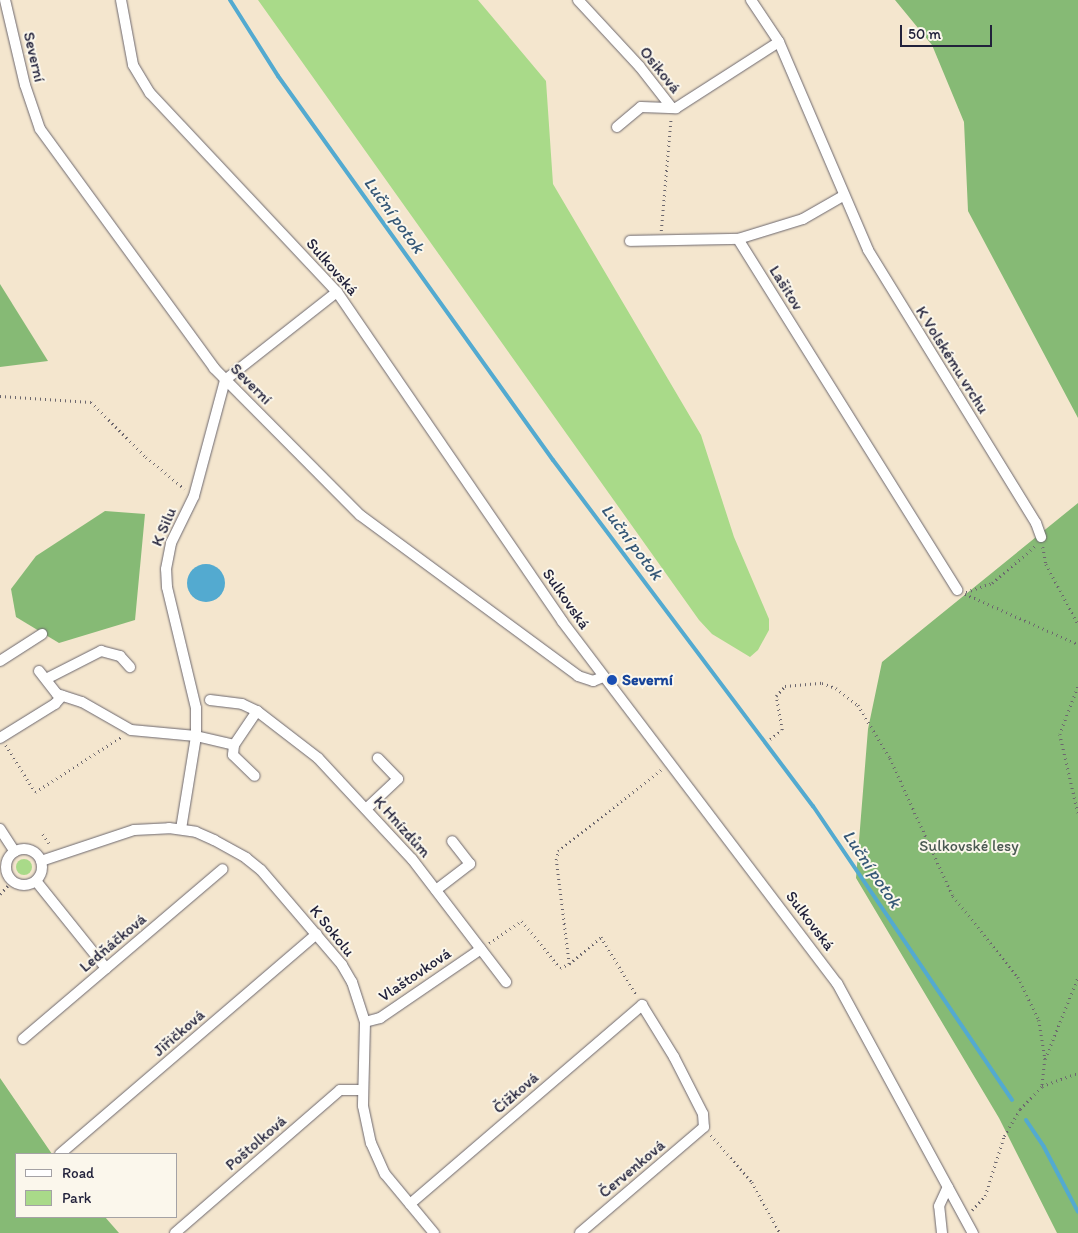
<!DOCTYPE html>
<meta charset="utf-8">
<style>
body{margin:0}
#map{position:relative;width:1078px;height:1233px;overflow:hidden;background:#f4e6ce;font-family:Itim,sans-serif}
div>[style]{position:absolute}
.green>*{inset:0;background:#a9da89}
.round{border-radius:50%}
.forest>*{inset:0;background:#86ba75}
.water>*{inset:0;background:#53aad0}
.stream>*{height:4px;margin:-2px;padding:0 2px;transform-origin:2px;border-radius:2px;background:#53aad0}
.path>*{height:2.5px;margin-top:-1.25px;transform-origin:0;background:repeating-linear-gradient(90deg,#6c676e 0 1px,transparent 0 5px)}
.roads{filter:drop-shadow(0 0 1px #6c676e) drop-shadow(0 0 1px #6c676e)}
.minor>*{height:10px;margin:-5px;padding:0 5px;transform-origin:5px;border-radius:5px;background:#fff}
.minor>.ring{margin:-5px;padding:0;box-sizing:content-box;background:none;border:10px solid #fff;border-radius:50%}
.dots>*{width:14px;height:14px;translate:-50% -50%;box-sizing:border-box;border:2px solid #fbf7ec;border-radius:50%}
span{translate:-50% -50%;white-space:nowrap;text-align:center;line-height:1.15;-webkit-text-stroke:4px #fbf7ec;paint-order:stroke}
.street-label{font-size:16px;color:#22223b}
.transit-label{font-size:16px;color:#164399;font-weight:700}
.left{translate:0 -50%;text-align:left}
.park-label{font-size:16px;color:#4a5952}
.water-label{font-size:18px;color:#365877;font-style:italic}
.legend{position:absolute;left:15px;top:1153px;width:162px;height:65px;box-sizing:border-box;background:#fbf7ec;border:1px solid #a4a2a5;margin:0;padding:6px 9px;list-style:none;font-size:15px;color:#22223b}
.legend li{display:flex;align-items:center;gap:10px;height:25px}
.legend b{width:25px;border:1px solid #a4a2a5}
.scale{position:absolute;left:900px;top:25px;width:92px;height:22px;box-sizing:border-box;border:2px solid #22223b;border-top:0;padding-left:6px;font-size:15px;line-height:18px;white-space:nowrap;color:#22223b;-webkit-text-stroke:4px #fbf7ec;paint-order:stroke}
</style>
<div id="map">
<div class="green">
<div style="clip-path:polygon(258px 0,478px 0,546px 81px,553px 184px,701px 435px,734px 537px,769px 619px,769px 630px,758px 650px,750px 657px,712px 634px,699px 620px)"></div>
<div class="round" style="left:16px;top:859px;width:16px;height:16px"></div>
</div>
<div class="forest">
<div style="clip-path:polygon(895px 0,1078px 0,1078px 418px,968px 211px,964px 122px,932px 45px)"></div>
<div style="clip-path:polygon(0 284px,48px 361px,0 367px)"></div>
<div style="clip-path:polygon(1078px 503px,1078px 1233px,1057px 1233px,999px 1118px,856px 878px,868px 729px,882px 662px)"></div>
<div style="clip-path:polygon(105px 511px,145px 514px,135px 620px,59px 643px,16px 617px,11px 589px,36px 556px)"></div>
<div style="clip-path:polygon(0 1078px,52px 1154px,16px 1154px,16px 1217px,105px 1217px,119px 1233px,0 1233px)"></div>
</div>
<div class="water">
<div class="round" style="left:187px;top:564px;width:38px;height:38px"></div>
</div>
<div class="stream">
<div style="left:230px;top:0;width:90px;rotate:57.7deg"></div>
<div style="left:278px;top:76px;width:472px;rotate:54.4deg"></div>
<div style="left:553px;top:460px;width:433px;rotate:53.1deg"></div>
<div style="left:813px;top:806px;width:355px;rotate:55.9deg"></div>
<div style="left:1026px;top:1120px;width:32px;rotate:56deg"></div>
<div style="left:1044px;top:1147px;width:73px;rotate:62.4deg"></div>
</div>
<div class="path">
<div style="left:661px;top:231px;width:114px;rotate:-85deg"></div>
<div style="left:0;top:396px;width:91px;rotate:3.8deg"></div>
<div style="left:91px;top:402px;width:78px;rotate:45deg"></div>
<div style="left:146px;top:457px;width:50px;rotate:39.4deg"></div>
<div style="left:1043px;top:547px;width:17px;rotate:80deg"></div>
<div style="left:1046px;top:564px;width:68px;rotate:61.9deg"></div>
<div style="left:966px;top:592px;width:28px;rotate:-19deg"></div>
<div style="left:992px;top:583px;width:57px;rotate:-40.7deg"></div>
<div style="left:965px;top:594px;width:124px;rotate:23.9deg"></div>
<div style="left:1078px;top:687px;width:50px;rotate:111deg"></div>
<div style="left:1060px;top:734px;width:81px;rotate:77.2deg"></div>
<div style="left:770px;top:739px;width:15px;rotate:-37deg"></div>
<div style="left:782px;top:730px;width:35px;rotate:-100deg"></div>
<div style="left:776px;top:696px;width:13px;rotate:-48deg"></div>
<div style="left:785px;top:686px;width:37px;rotate:-5deg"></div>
<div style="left:822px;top:683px;width:15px;rotate:20deg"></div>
<div style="left:836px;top:688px;width:28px;rotate:38deg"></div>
<div style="left:858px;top:705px;width:62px;rotate:58.9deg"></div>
<div style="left:890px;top:758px;width:152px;rotate:65.5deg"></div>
<div style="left:953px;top:896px;width:104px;rotate:51.3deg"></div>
<div style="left:1018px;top:977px;width:48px;rotate:64deg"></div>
<div style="left:1039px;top:1020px;width:39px;rotate:81deg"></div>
<div style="left:1045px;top:1059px;width:27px;rotate:96deg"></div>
<div style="left:6px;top:745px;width:55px;rotate:58.3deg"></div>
<div style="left:35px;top:792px;width:102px;rotate:-32.6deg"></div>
<div style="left:43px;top:834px;width:11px;rotate:56deg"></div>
<div style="left:0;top:894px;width:18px;rotate:-47deg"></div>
<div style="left:489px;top:943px;width:40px;rotate:-34deg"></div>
<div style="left:522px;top:921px;width:60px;rotate:51deg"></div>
<div style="left:560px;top:968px;width:10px;rotate:-24deg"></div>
<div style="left:569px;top:964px;width:105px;rotate:-97.1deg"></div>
<div style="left:556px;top:860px;width:9px;rotate:-77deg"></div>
<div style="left:558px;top:851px;width:132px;rotate:-38.3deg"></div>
<div style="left:569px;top:964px;width:42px;rotate:-40.2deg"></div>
<div style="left:601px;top:937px;width:69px;rotate:58.6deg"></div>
<div style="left:1045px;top:1059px;width:88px;rotate:-68.1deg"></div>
<div style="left:711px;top:1135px;width:62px;rotate:48.9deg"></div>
<div style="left:752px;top:1182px;width:58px;rotate:61.2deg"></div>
<div style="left:972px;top:1210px;width:19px;rotate:-47deg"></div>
<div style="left:985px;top:1196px;width:63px;rotate:-72.4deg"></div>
<div style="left:1004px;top:1136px;width:31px;rotate:-59deg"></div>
<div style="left:1020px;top:1109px;width:32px;rotate:-46deg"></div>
<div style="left:1042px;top:1086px;width:38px;rotate:-20deg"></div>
</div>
<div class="roads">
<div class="minor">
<div style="left:5px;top:0;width:87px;rotate:76.8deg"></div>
<div style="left:25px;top:85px;width:46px;rotate:71.2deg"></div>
<div style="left:40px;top:129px;width:296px;rotate:53.9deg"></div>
<div style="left:214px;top:368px;width:207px;rotate:45.2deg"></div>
<div style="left:360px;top:515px;width:271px;rotate:36.4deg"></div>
<div style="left:578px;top:676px;width:16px;rotate:18deg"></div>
<div style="left:593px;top:681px;width:11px;rotate:-22deg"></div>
<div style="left:121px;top:0;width:66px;rotate:79.5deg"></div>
<div style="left:133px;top:65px;width:33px;rotate:59deg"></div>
<div style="left:150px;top:93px;width:273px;rotate:46.8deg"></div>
<div style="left:337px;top:292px;width:399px;rotate:55.6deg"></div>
<div style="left:562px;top:621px;width:455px;rotate:52.8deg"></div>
<div style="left:837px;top:983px;width:285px;rotate:61.5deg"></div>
<div style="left:578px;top:0;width:91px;rotate:47.2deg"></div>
<div style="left:640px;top:67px;width:52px;rotate:52deg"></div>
<div style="left:751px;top:0;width:50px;rotate:56.3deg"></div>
<div style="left:779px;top:42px;width:226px;rotate:66.8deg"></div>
<div style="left:868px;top:250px;width:321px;rotate:58.4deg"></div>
<div style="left:1036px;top:523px;width:15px;rotate:70deg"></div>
<div style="left:617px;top:127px;width:31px;rotate:-40deg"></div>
<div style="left:641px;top:107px;width:35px;rotate:2deg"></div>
<div style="left:676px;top:108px;width:122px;rotate:-32.7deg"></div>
<div style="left:843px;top:196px;width:46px;rotate:150.1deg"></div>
<div style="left:803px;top:219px;width:68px;rotate:162.9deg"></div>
<div style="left:738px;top:239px;width:414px;rotate:58deg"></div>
<div style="left:630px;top:241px;width:108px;rotate:-1.1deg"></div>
<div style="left:0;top:661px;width:50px;rotate:-32.7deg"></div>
<div style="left:39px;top:671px;width:29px;rotate:52deg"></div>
<div style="left:57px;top:694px;width:26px;rotate:18deg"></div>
<div style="left:82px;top:702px;width:56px;rotate:29.7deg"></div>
<div style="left:131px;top:730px;width:65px;rotate:5.3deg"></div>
<div style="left:196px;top:736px;width:39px;rotate:13deg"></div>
<div style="left:234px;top:745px;width:10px;rotate:96deg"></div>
<div style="left:233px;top:755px;width:30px;rotate:44deg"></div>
<div style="left:46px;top:679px;width:62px;rotate:-27deg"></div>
<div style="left:101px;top:651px;width:20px;rotate:15deg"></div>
<div style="left:120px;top:656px;width:15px;rotate:48deg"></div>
<div style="left:210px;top:700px;width:32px;rotate:7deg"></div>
<div style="left:242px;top:704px;width:17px;rotate:25deg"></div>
<div style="left:257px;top:711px;width:41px;rotate:124.1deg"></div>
<div style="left:257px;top:711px;width:77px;rotate:37.6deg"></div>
<div style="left:318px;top:758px;width:138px;rotate:47.1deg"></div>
<div style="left:412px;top:859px;width:155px;rotate:52.6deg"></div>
<div style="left:0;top:738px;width:65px;rotate:-31.7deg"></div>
<div style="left:55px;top:704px;width:11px;rotate:-49deg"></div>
<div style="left:366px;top:809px;width:44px;rotate:-43.2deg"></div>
<div style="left:398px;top:779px;width:29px;rotate:-134deg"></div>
<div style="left:0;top:829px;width:27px;rotate:57deg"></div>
<div style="left:181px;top:829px;width:94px;rotate:-80.8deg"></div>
<div style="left:196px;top:736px;width:28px;rotate:-90deg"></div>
<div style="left:196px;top:708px;width:124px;rotate:-103.5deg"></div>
<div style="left:167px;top:587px;width:18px;rotate:-93deg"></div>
<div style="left:166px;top:569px;width:26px;rotate:-79deg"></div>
<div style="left:171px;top:543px;width:52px;rotate:-63.9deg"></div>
<div style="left:194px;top:496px;width:120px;rotate:-75deg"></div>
<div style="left:225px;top:380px;width:142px;rotate:-38.2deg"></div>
<div class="ring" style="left:6px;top:849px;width:26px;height:26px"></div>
<div style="left:41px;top:861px;width:98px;rotate:-18.4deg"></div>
<div style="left:134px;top:830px;width:35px;rotate:-3deg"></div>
<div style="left:169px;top:828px;width:27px;rotate:8deg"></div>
<div style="left:196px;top:832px;width:20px;rotate:24deg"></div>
<div style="left:214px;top:840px;width:37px;rotate:29deg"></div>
<div style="left:246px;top:858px;width:19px;rotate:39deg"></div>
<div style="left:261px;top:870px;width:125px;rotate:49.5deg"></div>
<div style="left:342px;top:965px;width:20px;rotate:60deg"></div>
<div style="left:352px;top:982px;width:42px;rotate:72deg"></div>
<div style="left:365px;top:1022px;width:84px;rotate:91.4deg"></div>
<div style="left:363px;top:1106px;width:38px;rotate:78deg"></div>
<div style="left:371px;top:1143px;width:34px;rotate:66deg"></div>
<div style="left:385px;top:1174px;width:77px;rotate:50.3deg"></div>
<div style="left:36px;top:881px;width:112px;rotate:51.2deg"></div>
<div style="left:436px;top:890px;width:43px;rotate:-37.4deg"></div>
<div style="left:470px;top:864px;width:29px;rotate:-128deg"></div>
<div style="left:365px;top:1022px;width:16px;rotate:-15deg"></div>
<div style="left:380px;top:1018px;width:122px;rotate:-34.3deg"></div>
<div style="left:23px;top:1039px;width:262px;rotate:-40.4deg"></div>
<div style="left:60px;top:1154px;width:338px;rotate:-40.6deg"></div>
<div style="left:410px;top:1204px;width:306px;rotate:-40.6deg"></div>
<div style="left:642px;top:1005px;width:61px;rotate:58.4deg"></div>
<div style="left:674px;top:1057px;width:64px;rotate:63deg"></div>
<div style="left:703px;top:1114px;width:13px;rotate:86deg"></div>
<div style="left:704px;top:1127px;width:163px;rotate:139.5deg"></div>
<div style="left:175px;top:1233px;width:218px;rotate:-40.9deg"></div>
<div style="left:340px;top:1090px;width:23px"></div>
<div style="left:942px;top:1233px;width:27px;rotate:-96deg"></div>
<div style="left:939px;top:1206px;width:21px;rotate:-65deg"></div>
</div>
</div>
<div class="dots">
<div style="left:612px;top:680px;background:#1a4fb4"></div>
</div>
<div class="street-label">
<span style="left:34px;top:57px;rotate:77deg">Severní</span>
<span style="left:660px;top:70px;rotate:51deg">Osiková</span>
<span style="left:332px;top:267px;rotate:49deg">Sulkovská</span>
<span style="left:786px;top:288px;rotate:58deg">Lašitov</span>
<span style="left:952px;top:360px;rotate:58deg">K Volskému vrchu</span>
<span style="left:251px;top:384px;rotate:45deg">Severní</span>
<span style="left:164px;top:527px;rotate:-67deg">K Silu</span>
<span style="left:566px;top:599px;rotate:55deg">Sulkovská</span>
<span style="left:402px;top:827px;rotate:48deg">K Hnízdům</span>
<span style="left:810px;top:921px;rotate:53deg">Sulkovská</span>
<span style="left:332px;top:931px;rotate:51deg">K Sokolu</span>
<span style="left:113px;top:943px;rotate:-40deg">Ledňáčková</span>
<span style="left:415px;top:975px;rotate:-34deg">Vlaštovková</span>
<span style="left:179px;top:1033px;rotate:-41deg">Jiřičková</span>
<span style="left:516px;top:1093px;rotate:-41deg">Čížková</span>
<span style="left:256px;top:1143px;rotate:-41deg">Poštolková</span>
<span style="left:632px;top:1169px;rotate:-40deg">Červenková</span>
</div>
<div class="transit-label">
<span class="left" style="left:622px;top:680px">Severní</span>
</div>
<div class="park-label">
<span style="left:969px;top:846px">Sulkovské lesy</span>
</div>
<div class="water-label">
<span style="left:394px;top:215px;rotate:54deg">Luční potok</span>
<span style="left:632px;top:542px;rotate:53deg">Luční potok</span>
<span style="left:872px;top:869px;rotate:56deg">Luční potok</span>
</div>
<ul class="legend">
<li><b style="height:6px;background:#fff"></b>Road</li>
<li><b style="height:14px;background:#a9da89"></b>Park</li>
</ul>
<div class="scale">50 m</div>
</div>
